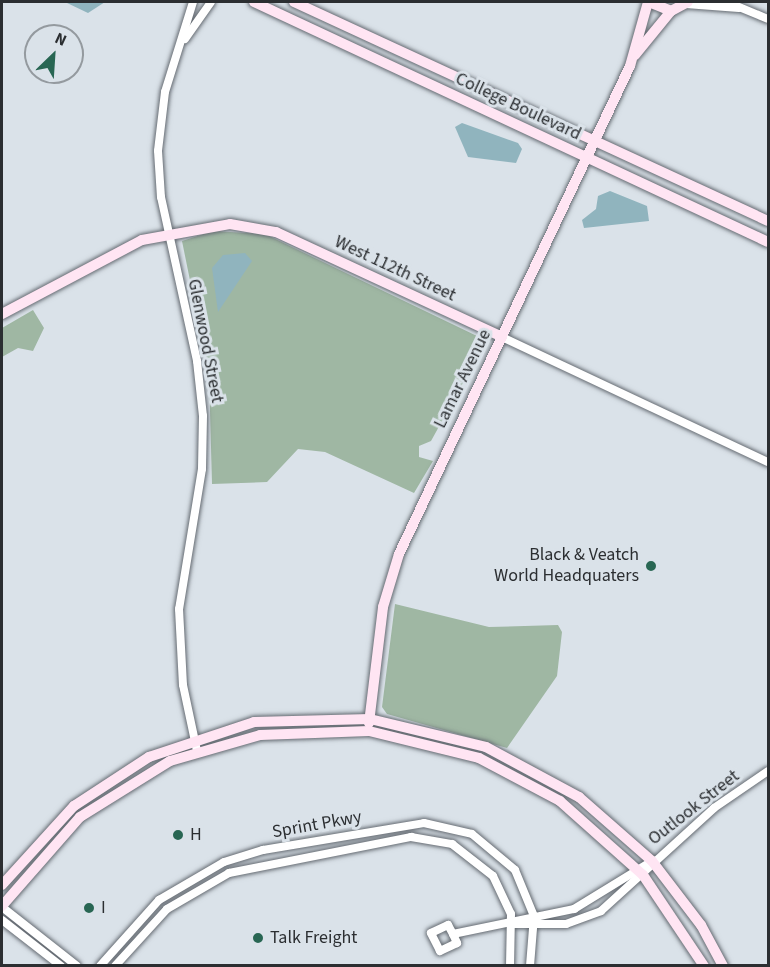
<!DOCTYPE html>
<style>
body{margin:0}
#map{position:relative;width:770px;height:967px;overflow:hidden;background:#dae2e9;font-family:"Source Sans 3",sans-serif}
div>[style]{position:absolute}
.green>*{inset:0;background:#9fb7a3}
.water>*{inset:0;background:#90b4be}
.roads{filter:drop-shadow(0 0 2px #656b72) drop-shadow(0 0 2px #656b72)}
.street>*{height:8px;margin:-4px;padding:0 4px;transform-origin:4px;border-radius:4px;background:#fff}
.secondary>*{height:10px;margin:-5px;padding:0 5px;transform-origin:5px;border-radius:5px;background:#ffe5f3}
.dots>*{width:16px;height:16px;translate:-50% -50%;box-sizing:border-box;border:3px solid #dae2e9;border-radius:50%}
span{translate:-50% -50%;white-space:nowrap;text-align:center;line-height:1.15;-webkit-text-stroke:6px #dae2e9;paint-order:stroke}
.street-label{font-size:18px;color:#2b2e31}
.poi-label{font-size:18px;color:#2b2e31}
.right{translate:-100% -50%;text-align:right}
.left{translate:0 -50%;text-align:left}
.frame{position:absolute;inset:0;border:3px solid #2b2e31;pointer-events:none}
.north{position:absolute;left:24px;top:24px;width:60px;height:60px;box-sizing:border-box;background:#dae2e9;border:2px solid #949a9f;border-radius:50%;rotate:25deg;font-size:16px;font-weight:700;line-height:24px;text-align:center;color:#2b2e31}
.north::after{content:'';display:block;margin:auto;width:21px;height:27px;background:#286653;clip-path:polygon(50% 0,100% 100%,50% 72%,0 100%)}
</style>
<div id="map">
<div class="green">
<div style="clip-path:polygon(213px 231px,265px 234px,477px 336px,474px 362px,457px 394px,431px 441px,419px 446px,419px 457px,433px 461px,414px 493px,325px 452px,298px 449px,267px 482px,212px 484px,209px 374px,182px 241px)"></div>
<div style="clip-path:polygon(33px 310px,44px 328px,33px 351px,18px 348px,2px 357px,2px 328px)"></div>
<div style="clip-path:polygon(395px 604px,489px 627px,558px 625px,562px 632px,557px 676px,507px 748px,387px 714px,382px 707px)"></div>
</div>
<div class="water">
<div style="clip-path:polygon(65px 2px,105px 2px,88px 13px)"></div>
<div style="clip-path:polygon(462px 123px,518px 143px,522px 149px,516px 163px,468px 157px,455px 127px)"></div>
<div style="clip-path:polygon(610px 191px,647px 206px,649px 221px,584px 228px,582px 220px,596px 209px,598px 196px)"></div>
<div style="clip-path:polygon(245px 253px,252px 261px,218px 312px,212px 268px,223px 255px)"></div>
</div>
<div class="roads">
<div class="street">
<div style="left:193px;top:2px;width:94px;rotate:107.3deg"></div>
<div style="left:165px;top:92px;width:59px;rotate:96.8deg"></div>
<div style="left:158px;top:151px;width:46px;rotate:86.3deg"></div>
<div style="left:161px;top:197px;width:168px;rotate:77.6deg"></div>
<div style="left:197px;top:361px;width:55px;rotate:83.8deg"></div>
<div style="left:203px;top:416px;width:53px;rotate:91.1deg"></div>
<div style="left:202px;top:469px;width:142px;rotate:99.3deg"></div>
<div style="left:179px;top:609px;width:76px;rotate:87deg"></div>
<div style="left:183px;top:685px;width:67px;rotate:78deg"></div>
<div style="left:727px;top:2px;width:44px;rotate:22.5deg"></div>
<div style="left:686px;top:4px;width:53px;rotate:4.3deg"></div>
<div style="left:185px;top:39px;width:45px;rotate:-54.9deg"></div>
<div style="left:502px;top:337px;width:294px;rotate:25.2deg"></div>
<div style="left:2px;top:907px;width:95px;rotate:38.2deg"></div>
<div style="left:2px;top:920px;width:75px;rotate:37.9deg"></div>
<div style="left:513px;top:924px;width:53px"></div>
<div style="left:566px;top:924px;width:37px;rotate:-20deg"></div>
<div style="left:601px;top:911px;width:153px;rotate:-42.3deg"></div>
<div style="left:714px;top:808px;width:65px;rotate:-34.4deg"></div>
<div style="left:453px;top:934px;width:10px;rotate:66deg"></div>
<div style="left:457px;top:943px;width:19px;rotate:155deg"></div>
<div style="left:440px;top:951px;width:20px;rotate:-117deg"></div>
<div style="left:431px;top:933px;width:19px;rotate:-25deg"></div>
<div style="left:448px;top:925px;width:10px;rotate:61deg"></div>
<div style="left:453px;top:934px;width:124px;rotate:-11.7deg"></div>
<div style="left:574px;top:909px;width:92px;rotate:-31.6deg"></div>
<div style="left:100px;top:966px;width:89px;rotate:-48.2deg"></div>
<div style="left:159px;top:900px;width:75px;rotate:-30.3deg"></div>
<div style="left:224px;top:862px;width:41px;rotate:-17.1deg"></div>
<div style="left:263px;top:850px;width:163px;rotate:-9.5deg"></div>
<div style="left:424px;top:823px;width:49px;rotate:12.9deg"></div>
<div style="left:472px;top:834px;width:56px;rotate:39.9deg"></div>
<div style="left:515px;top:870px;width:50px;rotate:67.6deg"></div>
<div style="left:534px;top:916px;width:50px;rotate:94.6deg"></div>
<div style="left:115px;top:966px;width:77px;rotate:-47.6deg"></div>
<div style="left:167px;top:909px;width:72px;rotate:-30.1deg"></div>
<div style="left:229px;top:873px;width:186px;rotate:-11.2deg"></div>
<div style="left:411px;top:837px;width:42px;rotate:9.7deg"></div>
<div style="left:452px;top:844px;width:52px;rotate:38deg"></div>
<div style="left:493px;top:876px;width:42px;rotate:64.7deg"></div>
<div style="left:511px;top:914px;width:52px;rotate:91.1deg"></div>
</div>
<div class="secondary">
<div style="left:254px;top:2px;width:567px;rotate:25.03deg"></div>
<div style="left:294px;top:2px;width:522px;rotate:24.8deg"></div>
<div style="left:649px;top:2px;width:24px;rotate:22deg"></div>
<div style="left:671px;top:11px;width:19px;rotate:-28deg"></div>
<div style="left:635px;top:55px;width:57px;rotate:-50.7deg"></div>
<div style="left:2px;top:314px;width:158px;rotate:-27.9deg"></div>
<div style="left:142px;top:240px;width:89px;rotate:-10.3deg"></div>
<div style="left:230px;top:224px;width:47px;rotate:9.9deg"></div>
<div style="left:276px;top:232px;width:249px;rotate:24.9deg"></div>
<div style="left:369px;top:723px;width:117px;rotate:-83.1deg"></div>
<div style="left:383px;top:607px;width:55px;rotate:-73.2deg"></div>
<div style="left:399px;top:554px;width:540px;rotate:-64.67deg"></div>
<div style="left:630px;top:66px;width:66px;rotate:-74.3deg"></div>
<div style="left:2px;top:885px;width:107px;rotate:-47.7deg"></div>
<div style="left:74px;top:806px;width:90px;rotate:-33.2deg"></div>
<div style="left:149px;top:757px;width:111px;rotate:-18.4deg"></div>
<div style="left:254px;top:722px;width:116px;rotate:-1.5deg"></div>
<div style="left:370px;top:719px;width:119px;rotate:13.6deg"></div>
<div style="left:486px;top:747px;width:106px;rotate:28.3deg"></div>
<div style="left:579px;top:797px;width:97px;rotate:41.2deg"></div>
<div style="left:652px;top:861px;width:81px;rotate:52.6deg"></div>
<div style="left:701px;top:925px;width:47px;rotate:61.8deg"></div>
<div style="left:2px;top:906px;width:118px;rotate:-48.8deg"></div>
<div style="left:80px;top:817px;width:106px;rotate:-31.9deg"></div>
<div style="left:170px;top:761px;width:94px;rotate:-16.1deg"></div>
<div style="left:260px;top:735px;width:109px;rotate:-2.1deg"></div>
<div style="left:369px;top:731px;width:113px;rotate:13.8deg"></div>
<div style="left:479px;top:758px;width:92px;rotate:28deg"></div>
<div style="left:560px;top:801px;width:111px;rotate:41.7deg"></div>
<div style="left:643px;top:875px;width:110px;rotate:56.2deg"></div>
</div>
</div>
<div class="dots">
<div style="left:651px;top:566px;background:#286653"></div>
<div style="left:178px;top:835px;background:#286653"></div>
<div style="left:89px;top:908px;background:#286653"></div>
<div style="left:258px;top:938px;background:#286653"></div>
</div>
<div class="street-label">
<span style="left:518px;top:107px;rotate:25deg">College Boulevard</span>
<span style="left:395px;top:269px;rotate:25deg">West 112th Street</span>
<span style="left:205px;top:341px;rotate:79deg">Glenwood Street</span>
<span style="left:463px;top:379px;rotate:-64deg">Lamar Avenue</span>
<span style="left:694px;top:808px;rotate:-38deg">Outlook Street</span>
<span style="left:317px;top:825px;rotate:-10deg">Sprint Pkwy</span>
</div>
<div class="poi-label">
<span class="right" style="left:639px;top:566px">Black &amp; Veatch<br>World Headquaters</span>
<span class="left" style="left:190px;top:835px">H</span>
<span class="left" style="left:101px;top:908px">I</span>
<span class="left" style="left:270px;top:938px">Talk Freight</span>
</div>
<div class="frame"></div>
<div class="north">N</div>
</div>
